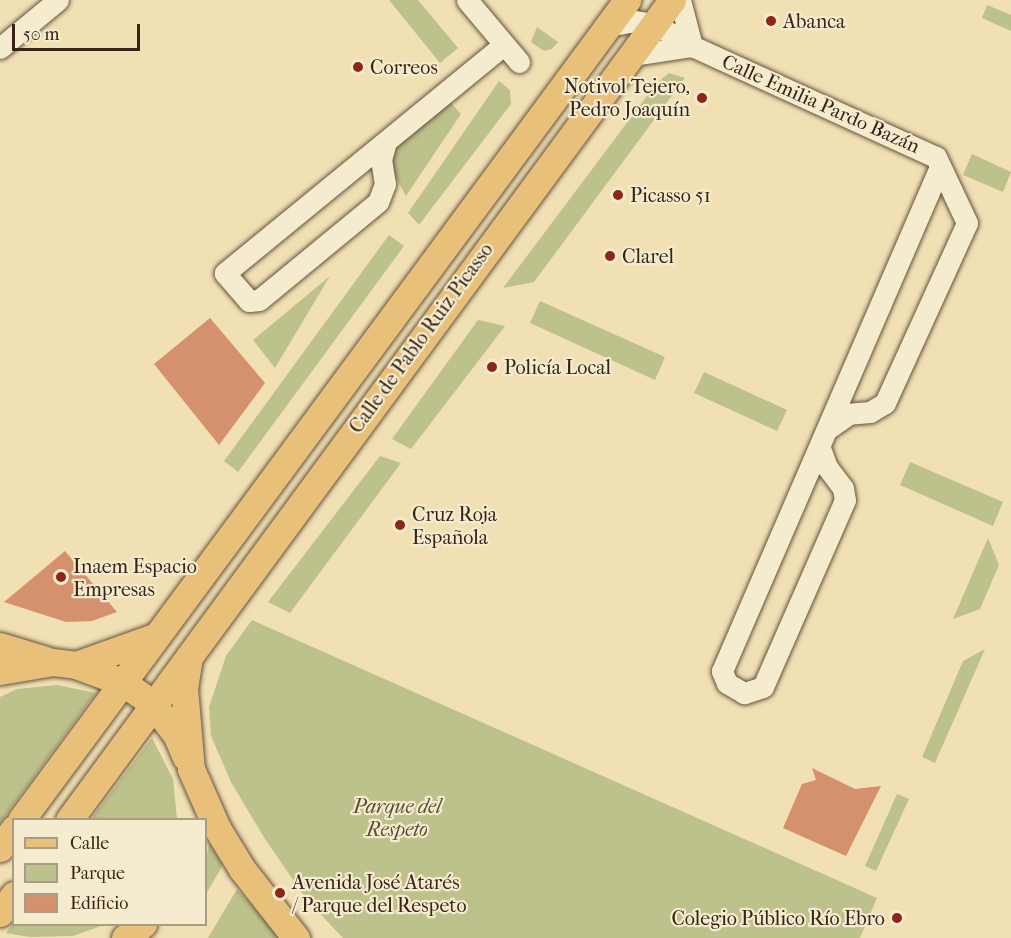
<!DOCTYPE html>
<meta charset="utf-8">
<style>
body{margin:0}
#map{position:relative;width:1011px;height:938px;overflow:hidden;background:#f0e0b4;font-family:"IM FELL French Canon",serif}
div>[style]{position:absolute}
.green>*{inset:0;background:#bdc18b}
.building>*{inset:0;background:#d5916d}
.roads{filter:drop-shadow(0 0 2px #66523e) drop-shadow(0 0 2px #66523e)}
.minor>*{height:21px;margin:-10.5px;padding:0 10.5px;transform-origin:10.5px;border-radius:10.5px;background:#f5ebce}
.major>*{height:27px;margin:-13.5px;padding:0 13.5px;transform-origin:13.5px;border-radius:13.5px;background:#e8c07a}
.dots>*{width:16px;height:16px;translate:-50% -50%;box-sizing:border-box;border:3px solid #f5ebce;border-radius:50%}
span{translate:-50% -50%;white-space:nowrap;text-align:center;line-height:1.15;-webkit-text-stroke:4.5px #f5ebce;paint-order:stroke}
.poi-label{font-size:20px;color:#382316}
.left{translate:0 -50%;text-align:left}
.right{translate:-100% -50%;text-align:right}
.street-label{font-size:20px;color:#382316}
.park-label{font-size:20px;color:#594a33;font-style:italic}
.legend{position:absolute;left:12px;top:818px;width:195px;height:108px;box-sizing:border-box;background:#f5ebce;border:2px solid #a99b84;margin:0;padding:8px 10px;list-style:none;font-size:18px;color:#382316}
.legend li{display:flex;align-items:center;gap:12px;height:30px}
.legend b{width:30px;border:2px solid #a99b84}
.scale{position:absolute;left:12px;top:24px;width:128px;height:27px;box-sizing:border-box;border:3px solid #382316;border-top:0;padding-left:8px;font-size:18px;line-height:21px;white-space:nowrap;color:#382316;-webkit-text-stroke:4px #f5ebce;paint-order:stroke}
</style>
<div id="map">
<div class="green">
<div style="clip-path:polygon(389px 0,418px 0,458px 48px,440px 63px)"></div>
<div style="clip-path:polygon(987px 5px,1011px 15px,1011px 31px,982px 18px)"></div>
<div style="clip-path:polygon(537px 27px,558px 42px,552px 49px,544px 51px,531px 42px)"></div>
<div style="clip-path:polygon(669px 73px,685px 78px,534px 282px,503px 288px,656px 84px)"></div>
<div style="clip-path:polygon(499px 81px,510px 90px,511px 104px,419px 225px,408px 213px)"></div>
<div style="clip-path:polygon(450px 102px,461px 114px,406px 196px,392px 170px,391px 151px)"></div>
<div style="clip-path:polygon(972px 154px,1011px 172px,1003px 192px,963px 175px)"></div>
<div style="clip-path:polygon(389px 235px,404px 246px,238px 472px,224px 461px)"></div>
<div style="clip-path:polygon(330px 276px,275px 368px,253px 340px)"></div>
<div style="clip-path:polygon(540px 301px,665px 357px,655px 380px,530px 323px)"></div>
<div style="clip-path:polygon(478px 320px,505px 326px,411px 449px,392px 439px)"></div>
<div style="clip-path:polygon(704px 372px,787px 410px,777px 431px,694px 393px)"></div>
<div style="clip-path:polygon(380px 456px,401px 463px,290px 613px,268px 602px)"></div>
<div style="clip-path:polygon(910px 462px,1003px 502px,993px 526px,900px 485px)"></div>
<div style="clip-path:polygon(988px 538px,999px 565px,980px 609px,953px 619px)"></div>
<div style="clip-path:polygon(252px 620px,877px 898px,860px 938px,343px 938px,307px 900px,265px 839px,231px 782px,211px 736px,209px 707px,226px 656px)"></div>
<div style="clip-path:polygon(985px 649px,935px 763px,922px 757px,963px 661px)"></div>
<div style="clip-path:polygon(57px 685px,96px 693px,0 823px,0 697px,17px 689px)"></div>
<div style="clip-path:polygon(152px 738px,173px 779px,177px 819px,91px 819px)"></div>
<div style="clip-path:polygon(897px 794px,909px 799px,876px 871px,865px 866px)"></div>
<div style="clip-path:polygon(209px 843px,223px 865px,206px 894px,206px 860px)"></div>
<div style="clip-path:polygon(237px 889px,282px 938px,208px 938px)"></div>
<div style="clip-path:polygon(13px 923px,14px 924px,104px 925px,73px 936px,29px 937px,6px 933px)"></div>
</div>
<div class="building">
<div style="clip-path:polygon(210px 318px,265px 383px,219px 445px,154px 364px)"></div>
<div style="clip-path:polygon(65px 551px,117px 612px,92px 621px,66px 622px,4px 602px)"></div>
<div style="clip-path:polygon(812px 768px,855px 789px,881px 786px,846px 856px,783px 828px,802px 784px,816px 780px)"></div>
</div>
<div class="roads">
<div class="minor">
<div style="left:467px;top:0;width:81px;rotate:50deg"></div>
<div style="left:680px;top:0;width:48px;rotate:75.4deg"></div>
<div style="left:607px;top:26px;width:28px;rotate:-10deg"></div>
<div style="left:635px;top:21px;width:20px;rotate:9deg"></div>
<div style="left:655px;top:24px;width:43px;rotate:30.7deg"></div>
<div style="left:692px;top:46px;width:268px;rotate:24.5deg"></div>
<div style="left:936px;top:157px;width:73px;rotate:64.8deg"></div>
<div style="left:967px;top:223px;width:198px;rotate:114.5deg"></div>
<div style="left:885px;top:403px;width:17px;rotate:149deg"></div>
<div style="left:870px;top:412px;width:21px;rotate:175deg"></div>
<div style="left:849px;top:414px;width:24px;rotate:145deg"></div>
<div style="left:0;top:48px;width:75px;rotate:-39.6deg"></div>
<div style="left:632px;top:55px;width:61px;rotate:-8.5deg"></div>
<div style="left:386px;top:142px;width:18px;rotate:106deg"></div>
<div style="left:381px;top:159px;width:25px;rotate:81deg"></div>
<div style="left:385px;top:184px;width:19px;rotate:111deg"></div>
<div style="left:378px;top:202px;width:154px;rotate:140.5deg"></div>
<div style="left:259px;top:300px;width:10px;rotate:174deg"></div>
<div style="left:249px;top:301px;width:37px;rotate:-131deg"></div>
<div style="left:225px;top:273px;width:360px;rotate:-39.3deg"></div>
<div style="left:820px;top:448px;width:20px;rotate:70deg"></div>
<div style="left:827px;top:467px;width:26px;rotate:53deg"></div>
<div style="left:843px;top:488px;width:12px;rotate:81deg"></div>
<div style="left:845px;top:500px;width:204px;rotate:113.7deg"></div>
<div style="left:763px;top:687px;width:20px;rotate:162deg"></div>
<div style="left:744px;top:693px;width:20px;rotate:-150deg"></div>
<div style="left:727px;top:683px;width:13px;rotate:-113deg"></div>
<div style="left:722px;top:671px;width:547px;rotate:-66.62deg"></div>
</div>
<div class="major">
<div style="left:0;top:646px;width:48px;rotate:16.9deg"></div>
<div style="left:189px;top:657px;width:31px;rotate:99deg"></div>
<div style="left:184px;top:688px;width:81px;rotate:85.1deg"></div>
<div style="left:191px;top:769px;width:64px;rotate:66.2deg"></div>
<div style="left:217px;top:828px;width:48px;rotate:58.6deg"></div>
<div style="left:242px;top:869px;width:88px;rotate:52deg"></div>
<div style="left:76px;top:665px;width:83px;rotate:-19.7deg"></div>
<div style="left:0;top:671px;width:54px;rotate:-9.6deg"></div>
<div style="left:53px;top:662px;width:23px;rotate:7deg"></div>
<div style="left:76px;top:665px;width:49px;rotate:20.3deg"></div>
<div style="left:122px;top:682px;width:38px;rotate:35deg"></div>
<div style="left:153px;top:704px;width:38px;rotate:53deg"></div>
<div style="left:176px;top:734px;width:25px;rotate:67deg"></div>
<div style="left:21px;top:820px;width:1020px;rotate:-53.53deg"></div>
<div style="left:69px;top:820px;width:1018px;rotate:-53.67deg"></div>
<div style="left:0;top:848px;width:24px;rotate:-54deg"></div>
<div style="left:0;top:913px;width:23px;rotate:-52deg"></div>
<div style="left:125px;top:938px;width:23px;rotate:-38deg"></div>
</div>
</div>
<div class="dots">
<div style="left:771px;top:21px;background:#8f2418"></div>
<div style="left:358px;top:67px;background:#8f2418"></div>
<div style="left:702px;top:98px;background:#8f2418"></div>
<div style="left:618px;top:195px;background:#8f2418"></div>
<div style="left:610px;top:256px;background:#8f2418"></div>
<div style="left:492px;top:367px;background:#8f2418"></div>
<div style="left:400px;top:525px;background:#8f2418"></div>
<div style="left:61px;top:577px;background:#8f2418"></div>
<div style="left:280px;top:893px;background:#8f2418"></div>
<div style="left:897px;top:918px;background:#8f2418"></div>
</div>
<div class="poi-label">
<span class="left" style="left:783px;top:21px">Abanca</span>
<span class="left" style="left:370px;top:67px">Correos</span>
<span class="right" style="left:690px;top:98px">Notivol Tejero,<br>Pedro Joaquín</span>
<span class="left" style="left:630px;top:195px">Picasso 51</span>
<span class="left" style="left:622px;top:256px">Clarel</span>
<span class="left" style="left:504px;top:367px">Policía Local</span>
<span class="left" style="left:412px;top:526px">Cruz Roja<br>Española</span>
<span class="left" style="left:73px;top:578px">Inaem Espacio<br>Empresas</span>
<span class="left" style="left:292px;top:894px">Avenida José Atarés<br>/ Parque del Respeto</span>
<span class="right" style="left:885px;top:918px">Colegio Público Río Ebro</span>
</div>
<div class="street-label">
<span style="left:821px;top:104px;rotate:24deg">Calle Emilia Pardo Bazán</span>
<span style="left:421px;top:338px;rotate:-54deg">Calle de Pablo Ruiz Picasso</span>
</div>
<div class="park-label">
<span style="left:397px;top:818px">Parque del<br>Respeto</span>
</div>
<ul class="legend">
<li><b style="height:8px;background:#e8c07a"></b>Calle</li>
<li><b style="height:16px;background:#bdc18b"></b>Parque</li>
<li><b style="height:16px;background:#d5916d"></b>Edificio</li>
</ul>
<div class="scale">50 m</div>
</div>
